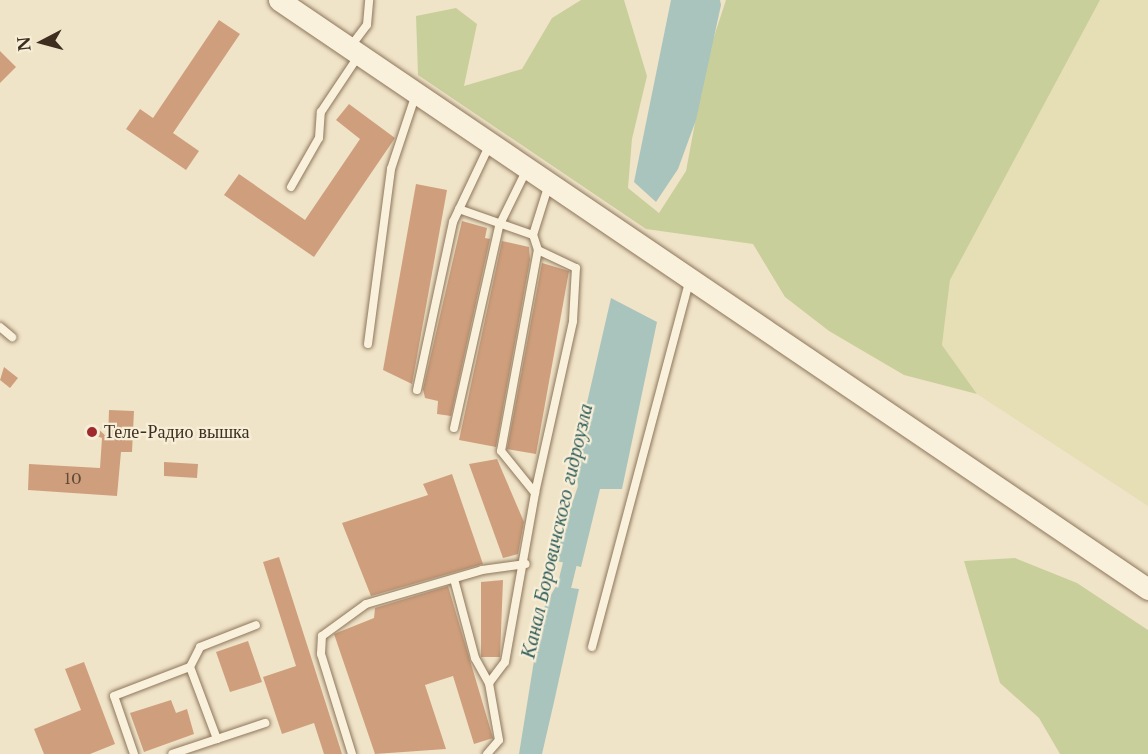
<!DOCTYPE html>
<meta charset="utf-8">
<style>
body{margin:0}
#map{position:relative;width:1148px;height:754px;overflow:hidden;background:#f0e4c8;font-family:"Libre Baskerville",serif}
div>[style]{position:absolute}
.farmland>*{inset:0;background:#e6deb5}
.green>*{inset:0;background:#c9cf9b}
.water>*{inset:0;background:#a9c4bc}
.canal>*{height:14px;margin:-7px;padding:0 7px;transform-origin:7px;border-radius:7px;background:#a9c4bc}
.building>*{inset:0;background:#cf9f7d}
.roads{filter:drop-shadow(0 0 2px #8d765c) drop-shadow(0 0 2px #8d765c)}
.lane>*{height:8px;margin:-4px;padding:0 4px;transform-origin:4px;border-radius:4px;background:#faf1dc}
.secondary>*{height:21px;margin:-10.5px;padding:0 10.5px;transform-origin:10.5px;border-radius:10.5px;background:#faf1dc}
.dots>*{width:16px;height:16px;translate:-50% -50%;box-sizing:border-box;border:3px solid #f7eed8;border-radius:50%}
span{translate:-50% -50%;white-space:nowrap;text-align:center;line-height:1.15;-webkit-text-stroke:4.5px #f7eed8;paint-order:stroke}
.number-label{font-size:15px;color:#624a37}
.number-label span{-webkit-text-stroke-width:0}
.poi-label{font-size:18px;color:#3d2e20}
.left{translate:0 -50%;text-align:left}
.water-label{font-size:20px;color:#2f5d5a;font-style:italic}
.north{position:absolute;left:12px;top:12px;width:60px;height:60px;-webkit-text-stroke:4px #f7eed8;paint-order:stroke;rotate:264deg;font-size:16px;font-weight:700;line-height:24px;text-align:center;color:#3d2e20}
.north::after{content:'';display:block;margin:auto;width:21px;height:27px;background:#3d2e20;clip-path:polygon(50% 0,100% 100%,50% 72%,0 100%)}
</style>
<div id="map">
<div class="farmland">
<div style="clip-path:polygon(1100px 0,1148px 0,1148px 506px,977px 394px,942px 345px,950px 280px)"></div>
</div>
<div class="green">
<div style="clip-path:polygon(581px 0,624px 0,647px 76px,632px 139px,628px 188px,659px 213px,686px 171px,707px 58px,726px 0,1100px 0,950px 280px,942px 345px,977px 394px,904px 375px,829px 331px,785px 297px,753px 244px,646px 229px,418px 75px,416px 16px,456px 8px,477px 24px,464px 86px,522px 69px,552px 18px)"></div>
<div style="clip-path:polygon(1015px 558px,1077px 583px,1148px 630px,1148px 754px,1060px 754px,1039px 718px,1000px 683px,964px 561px)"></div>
</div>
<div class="water">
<div style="clip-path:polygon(671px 0,720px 0,721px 5px,696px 120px,678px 169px,656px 202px,634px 182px)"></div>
<div style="clip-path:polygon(611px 298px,657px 322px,622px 489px,600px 489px,581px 567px,553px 560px,578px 486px,575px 455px)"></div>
<div style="clip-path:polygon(556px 586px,579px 589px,554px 702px,542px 754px,519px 754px,542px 611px)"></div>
</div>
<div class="canal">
<div style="left:560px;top:604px;width:59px;rotate:-76.2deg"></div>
</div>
<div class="building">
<div style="clip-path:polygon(219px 20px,240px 34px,173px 133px,199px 151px,186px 170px,126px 129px,140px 109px,153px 118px)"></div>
<div style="clip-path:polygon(0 51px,16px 67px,0 83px)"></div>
<div style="clip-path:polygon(349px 104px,395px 138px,314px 257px,224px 195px,239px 174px,305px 220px,360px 139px,336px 120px)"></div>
<div style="clip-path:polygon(416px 184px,447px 190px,412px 384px,383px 370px)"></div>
<div style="clip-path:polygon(462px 221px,487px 228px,485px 238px,490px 239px,451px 416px,437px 414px,438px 401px,425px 398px,423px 389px)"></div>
<div style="clip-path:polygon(502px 241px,529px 247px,530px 260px,496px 447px,459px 440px)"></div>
<div style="clip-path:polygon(542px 263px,569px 271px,536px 454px,507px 449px)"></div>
<div style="clip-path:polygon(4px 367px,18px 378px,10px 388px,0 380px)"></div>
<div style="clip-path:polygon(109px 410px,134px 411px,132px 452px,121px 452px,117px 496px,28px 490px,29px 464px,100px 468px,102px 438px,86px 432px,95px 426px,108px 438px)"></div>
<div style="clip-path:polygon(497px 459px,524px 522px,518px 554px,503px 558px,469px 464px)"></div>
<div style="clip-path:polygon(164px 462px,198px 464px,197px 478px,164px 476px)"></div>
<div style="clip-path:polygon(452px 474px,483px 564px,371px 596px,342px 523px,428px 495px,423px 484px)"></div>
<div style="clip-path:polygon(279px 557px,342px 754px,324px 754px,314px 723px,282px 734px,263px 677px,296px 666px,263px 562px)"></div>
<div style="clip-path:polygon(503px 580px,500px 657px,481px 657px,481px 582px)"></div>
<div style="clip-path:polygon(448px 586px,493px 738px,474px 744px,453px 676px,425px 685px,446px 749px,375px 754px,334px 634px,374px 618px,375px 608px)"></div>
<div style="clip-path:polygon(248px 641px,262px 682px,230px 692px,216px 652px)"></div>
<div style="clip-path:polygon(84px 662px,115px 744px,90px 754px,44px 754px,34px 729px,81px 710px,65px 669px)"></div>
<div style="clip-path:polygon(171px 700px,176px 713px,187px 709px,194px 734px,144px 752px,130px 713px)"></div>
</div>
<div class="roads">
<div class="lane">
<div style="left:351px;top:46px;width:26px;rotate:-53deg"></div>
<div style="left:367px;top:25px;width:25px;rotate:-85deg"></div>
<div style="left:291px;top:187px;width:56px;rotate:-60.3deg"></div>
<div style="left:319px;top:138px;width:26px;rotate:-86deg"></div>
<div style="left:321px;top:112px;width:69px;rotate:-56.3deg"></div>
<div style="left:459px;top:209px;width:78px;rotate:19.4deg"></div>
<div style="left:0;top:327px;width:16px;rotate:40deg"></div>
<div style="left:368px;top:344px;width:177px;rotate:-82.5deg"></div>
<div style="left:391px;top:169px;width:79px;rotate:-71.6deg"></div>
<div style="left:417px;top:390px;width:172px;rotate:-77.9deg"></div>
<div style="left:453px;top:222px;width:86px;rotate:-64.6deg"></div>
<div style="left:454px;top:428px;width:207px;rotate:-77.4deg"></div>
<div style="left:499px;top:226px;width:64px;rotate:-63.8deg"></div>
<div style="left:535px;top:493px;width:54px;rotate:-129deg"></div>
<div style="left:501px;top:451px;width:204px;rotate:-79.6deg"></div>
<div style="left:454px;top:579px;width:82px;rotate:75.1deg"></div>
<div style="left:475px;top:658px;width:29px;rotate:61deg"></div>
<div style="left:592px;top:647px;width:378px;rotate:-75.1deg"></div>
<div style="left:190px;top:667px;width:22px;rotate:-63deg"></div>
<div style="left:200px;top:647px;width:60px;rotate:-21.4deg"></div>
<div style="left:217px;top:739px;width:51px;rotate:-18.4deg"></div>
<div style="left:134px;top:754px;width:61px;rotate:-109deg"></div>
<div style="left:114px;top:696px;width:81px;rotate:-20.9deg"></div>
<div style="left:190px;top:667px;width:77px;rotate:69.4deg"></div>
<div style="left:217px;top:739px;width:47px;rotate:161.6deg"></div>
<div style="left:352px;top:754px;width:105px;rotate:-107.2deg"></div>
<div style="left:321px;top:654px;width:18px;rotate:-87deg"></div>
<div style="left:322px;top:636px;width:54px;rotate:-36deg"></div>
<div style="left:366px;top:604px;width:121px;rotate:-16.3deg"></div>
<div style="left:482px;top:570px;width:44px;rotate:-7.8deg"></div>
<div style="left:487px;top:754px;width:18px;rotate:-49deg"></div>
<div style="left:499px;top:740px;width:58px;rotate:-100deg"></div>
<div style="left:489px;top:683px;width:26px;rotate:-53deg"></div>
<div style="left:505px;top:662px;width:172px;rotate:-79.9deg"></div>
<div style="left:535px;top:493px;width:176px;rotate:-77.5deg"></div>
<div style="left:573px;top:321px;width:53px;rotate:-86.8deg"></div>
<div style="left:576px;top:268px;width:42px;rotate:-154.7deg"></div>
<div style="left:538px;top:250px;width:16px;rotate:-108deg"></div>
<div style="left:533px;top:235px;width:53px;rotate:-72.6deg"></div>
</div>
<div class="secondary">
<div style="left:279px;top:0;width:1050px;rotate:34.13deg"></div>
</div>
</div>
<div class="dots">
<div style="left:92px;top:432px;background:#9e2a2b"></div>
</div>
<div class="number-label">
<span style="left:73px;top:479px">10</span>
</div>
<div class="poi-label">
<span class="left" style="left:104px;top:432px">Теле-Радио вышка</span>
</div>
<div class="water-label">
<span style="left:557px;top:531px;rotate:-77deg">Канал Боровичского гидроузла</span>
</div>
<div class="north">N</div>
</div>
